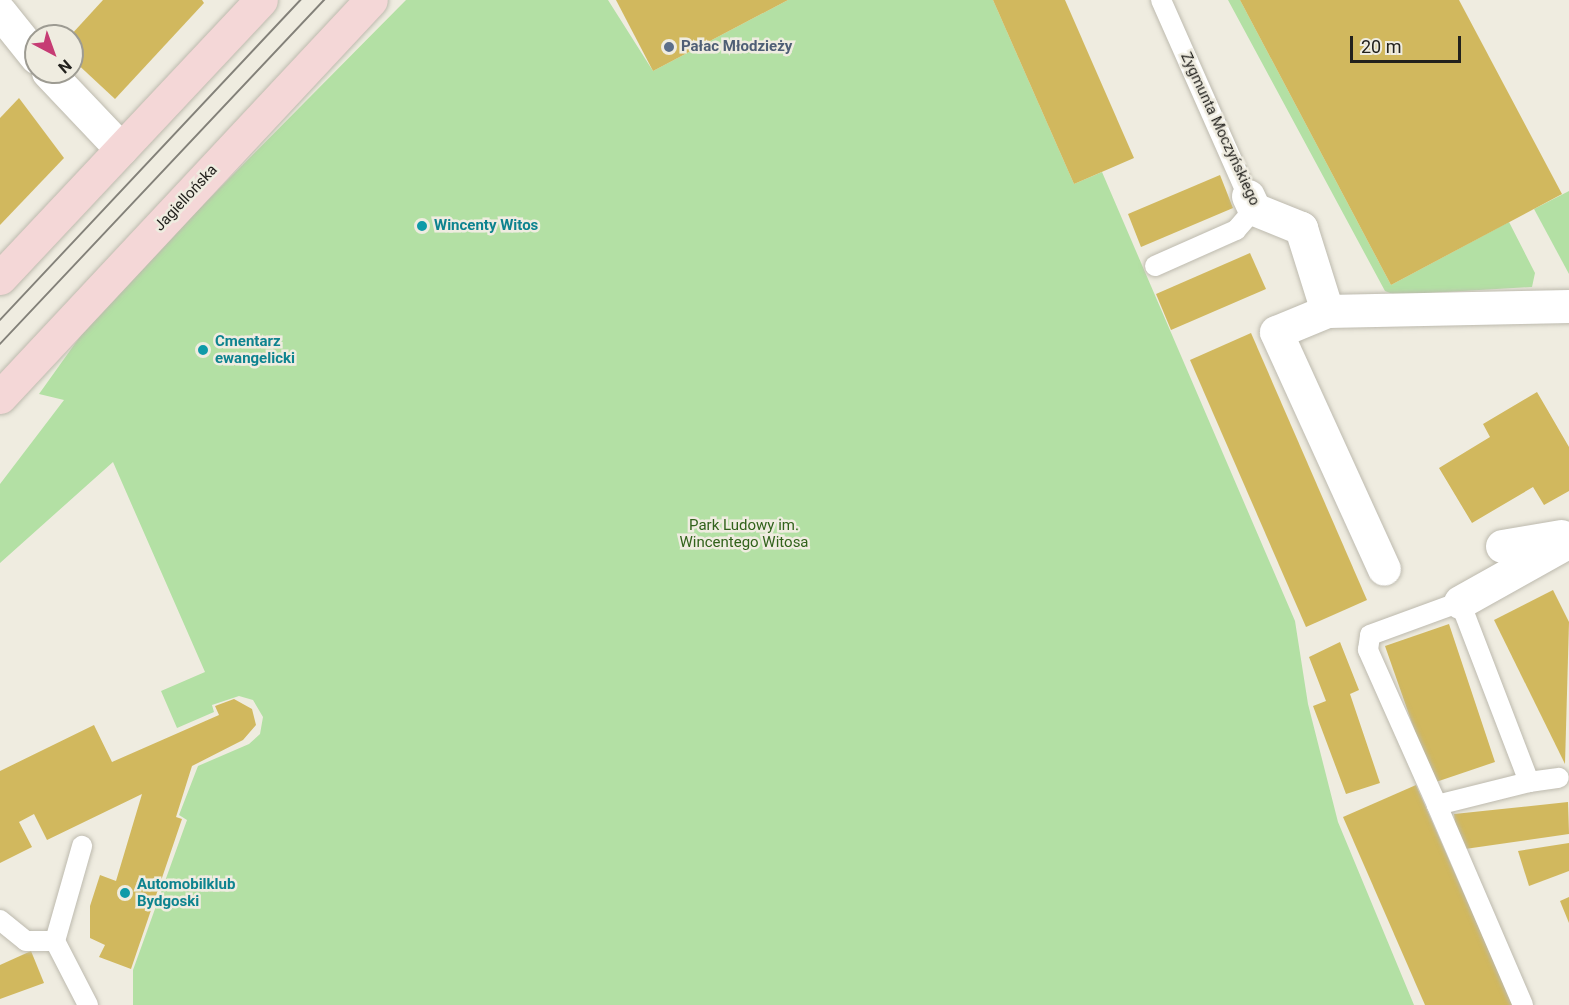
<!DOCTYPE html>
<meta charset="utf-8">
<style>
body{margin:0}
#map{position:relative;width:1569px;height:1005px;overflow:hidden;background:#efece0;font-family:Roboto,sans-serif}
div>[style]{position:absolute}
.green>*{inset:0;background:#b3e0a4}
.building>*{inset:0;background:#d1b85e}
.roads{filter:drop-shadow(0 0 2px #bdbaae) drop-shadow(0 0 2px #bdbaae)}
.lane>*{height:20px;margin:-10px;padding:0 10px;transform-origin:10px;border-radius:10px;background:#fff}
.street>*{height:33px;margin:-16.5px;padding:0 16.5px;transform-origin:16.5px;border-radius:16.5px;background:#fff}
.secondary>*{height:33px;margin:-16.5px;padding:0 16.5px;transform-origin:16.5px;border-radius:16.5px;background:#f4d7d7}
.tram>*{height:1.5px;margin:-0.75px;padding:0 0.75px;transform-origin:0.75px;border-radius:0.75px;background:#838179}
.dots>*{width:16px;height:16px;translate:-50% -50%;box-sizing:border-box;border:3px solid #efece0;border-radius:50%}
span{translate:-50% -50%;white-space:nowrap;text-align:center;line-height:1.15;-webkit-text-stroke:5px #efece0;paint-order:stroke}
.service-label{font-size:15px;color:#4e5e75;font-weight:700}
.left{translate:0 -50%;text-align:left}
.street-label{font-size:15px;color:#22211d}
.culture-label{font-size:15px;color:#0d838f;font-weight:700}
.park-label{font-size:15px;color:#31621b}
.north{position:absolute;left:24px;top:24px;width:60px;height:60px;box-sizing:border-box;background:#efece0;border:2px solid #9d9b92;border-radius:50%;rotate:139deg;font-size:16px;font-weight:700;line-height:24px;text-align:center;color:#22211d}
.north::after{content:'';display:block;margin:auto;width:21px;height:27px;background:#c63c74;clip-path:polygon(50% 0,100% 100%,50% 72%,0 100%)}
.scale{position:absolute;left:1350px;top:36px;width:111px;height:27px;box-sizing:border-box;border:3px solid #22211d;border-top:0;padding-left:8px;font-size:18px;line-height:21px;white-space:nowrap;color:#22211d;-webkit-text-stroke:4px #efece0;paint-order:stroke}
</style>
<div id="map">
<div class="green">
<div style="clip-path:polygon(406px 0,608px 0,653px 71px,788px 0,993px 0,1074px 184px,1102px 172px,1295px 621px,1308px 704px,1338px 822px,1414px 1005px,133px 1005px,133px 970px,187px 820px,179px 815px,198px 766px,249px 744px,260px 734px,263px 717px,253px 700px,239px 696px,212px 705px,214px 712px,177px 728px,161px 691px,205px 672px,113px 462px,0 563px,0 484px,64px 400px,39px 394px,99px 310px)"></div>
<div style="clip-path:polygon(1228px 0,1240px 0,1391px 285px,1509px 222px,1535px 273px,1532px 287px,1395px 295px,1385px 291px)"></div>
<div style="clip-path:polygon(1569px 191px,1569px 274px,1534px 209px)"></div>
</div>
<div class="building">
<div style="clip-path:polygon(103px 0,202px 0,204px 3px,115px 99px,72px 59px,70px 36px)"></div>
<div style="clip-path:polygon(616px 0,788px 0,653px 71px)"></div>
<div style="clip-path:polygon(993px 0,1065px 0,1134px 158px,1074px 184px)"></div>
<div style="clip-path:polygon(1240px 0,1459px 0,1562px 194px,1391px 285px)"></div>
<div style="clip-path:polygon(19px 98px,64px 158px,0 225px,0 118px)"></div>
<div style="clip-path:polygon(1220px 175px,1233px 208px,1141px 247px,1128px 214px)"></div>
<div style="clip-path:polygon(1250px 253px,1266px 289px,1171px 330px,1156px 294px)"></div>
<div style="clip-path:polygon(1251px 333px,1367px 600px,1306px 627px,1190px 360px)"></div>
<div style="clip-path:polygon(1537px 392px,1569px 447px,1569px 491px,1544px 505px,1533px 487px,1472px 523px,1439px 468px,1490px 437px,1483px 424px)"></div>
<div style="clip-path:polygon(1553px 590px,1569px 622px,1565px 764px,1494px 620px)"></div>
<div style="clip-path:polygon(1449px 624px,1495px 762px,1433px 783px,1385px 646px)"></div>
<div style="clip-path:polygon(1340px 642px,1359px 690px,1350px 694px,1380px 783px,1346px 794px,1313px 706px,1326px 701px,1309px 657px)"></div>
<div style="clip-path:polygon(234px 699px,252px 709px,256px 725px,243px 740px,192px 766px,176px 817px,182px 819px,131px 969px,99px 957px,105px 945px,90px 938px,90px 906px,100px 875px,116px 881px,142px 794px,47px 840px,34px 814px,19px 822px,32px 847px,0 863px,0 771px,94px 725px,112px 762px,219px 715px,215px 706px)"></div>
<div style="clip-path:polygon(1416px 785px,1513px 1005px,1425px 1005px,1343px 817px)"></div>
<div style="clip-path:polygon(1568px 802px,1569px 834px,1458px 850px,1454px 814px)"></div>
<div style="clip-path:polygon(1569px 843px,1569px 871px,1529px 886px,1518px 851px)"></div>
<div style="clip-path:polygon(1569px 897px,1569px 923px,1560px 901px)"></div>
<div style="clip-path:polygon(31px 951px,44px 983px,0 999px,0 965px)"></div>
</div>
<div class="roads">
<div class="lane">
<div style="left:1161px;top:0;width:214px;rotate:66.1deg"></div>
<div style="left:1155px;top:266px;width:89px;rotate:-24deg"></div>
<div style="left:1236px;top:230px;width:28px;rotate:-49deg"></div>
<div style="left:1437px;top:805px;width:170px;rotate:-114deg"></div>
<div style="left:1368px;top:650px;width:15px;rotate:-82deg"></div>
<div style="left:1370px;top:635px;width:96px;rotate:-20.1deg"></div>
<div style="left:1460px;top:602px;width:193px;rotate:69deg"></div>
<div style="left:1529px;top:782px;width:30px;rotate:-8deg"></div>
<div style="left:0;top:920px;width:33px;rotate:39deg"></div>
<div style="left:26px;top:941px;width:29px"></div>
<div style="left:55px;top:941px;width:72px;rotate:62.7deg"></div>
<div style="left:55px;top:941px;width:99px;rotate:-74.1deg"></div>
<div style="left:1523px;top:1005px;width:218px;rotate:-113.3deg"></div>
<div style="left:1437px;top:805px;width:95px;rotate:-14deg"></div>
</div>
<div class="street">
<div style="left:0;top:12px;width:58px;rotate:51.3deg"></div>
<div style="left:48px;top:72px;width:106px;rotate:46.5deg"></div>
<div style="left:1248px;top:196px;width:14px;rotate:65deg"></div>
<div style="left:1254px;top:209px;width:51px;rotate:22deg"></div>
<div style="left:1301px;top:228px;width:87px;rotate:72.6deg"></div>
<div style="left:1327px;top:311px;width:242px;rotate:-1.2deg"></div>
<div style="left:1327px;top:311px;width:55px;rotate:157.6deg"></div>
<div style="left:1276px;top:332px;width:260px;rotate:65.5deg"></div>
<div style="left:1502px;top:546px;width:60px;rotate:-9.6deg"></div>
<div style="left:1460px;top:602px;width:125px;rotate:-29.2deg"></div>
</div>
<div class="secondary">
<div style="left:0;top:278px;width:381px;rotate:-46.8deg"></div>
<div style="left:0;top:397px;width:543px;rotate:-46.94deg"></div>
</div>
</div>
<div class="tram">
<div style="left:0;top:320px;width:439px;rotate:-46.8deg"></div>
<div style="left:0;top:344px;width:473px;rotate:-46.7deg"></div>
</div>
<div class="dots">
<div style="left:669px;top:47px;background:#5c6f8a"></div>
<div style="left:422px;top:226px;background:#0f9aa8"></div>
<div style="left:203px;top:350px;background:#0f9aa8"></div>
<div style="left:125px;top:893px;background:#0f9aa8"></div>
</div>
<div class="service-label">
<span class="left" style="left:681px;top:47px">Pałac Młodzieży</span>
</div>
<div class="street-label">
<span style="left:1220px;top:129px;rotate:65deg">Zygmunta Moczyńskiego</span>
<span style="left:186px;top:198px;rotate:-47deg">Jagiellońska</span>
</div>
<div class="culture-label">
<span class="left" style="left:434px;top:226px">Wincenty Witos</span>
<span class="left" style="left:215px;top:350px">Cmentarz<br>ewangelicki</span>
<span class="left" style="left:137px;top:893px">Automobilklub<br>Bydgoski</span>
</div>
<div class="park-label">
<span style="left:744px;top:534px">Park Ludowy im.<br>Wincentego Witosa</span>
</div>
<div class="north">N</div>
<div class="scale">20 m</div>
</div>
